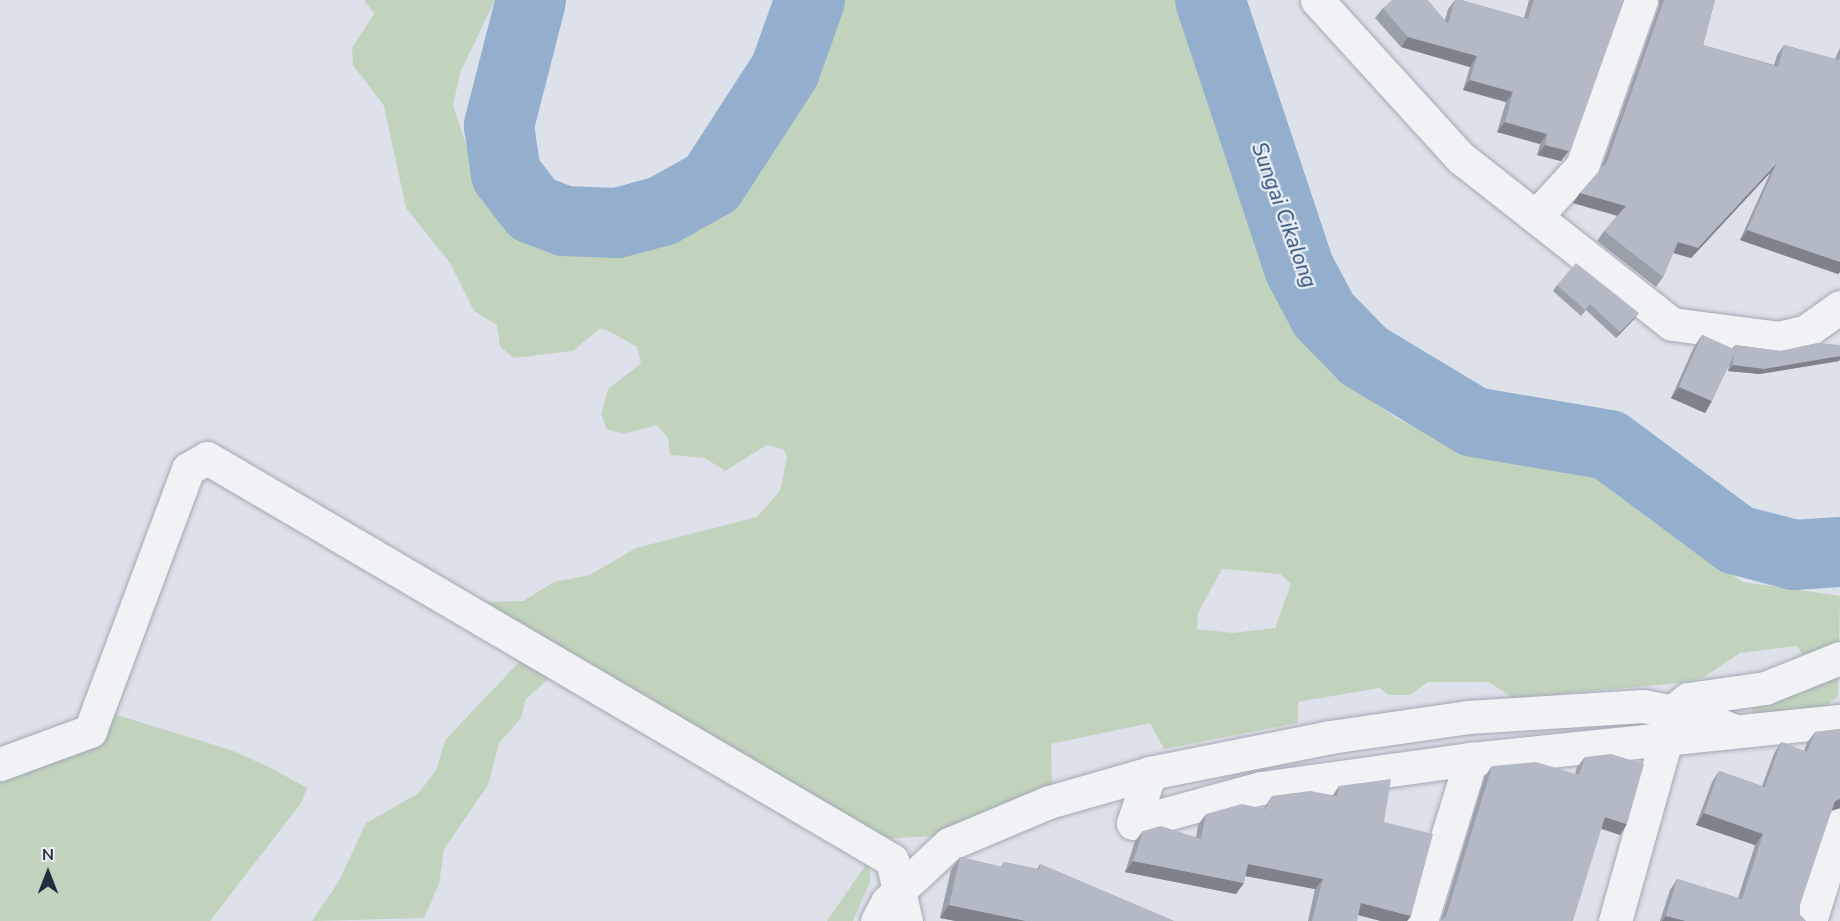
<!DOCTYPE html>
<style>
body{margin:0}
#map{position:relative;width:1840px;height:921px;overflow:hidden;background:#dde1e9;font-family:"Nunito Sans",sans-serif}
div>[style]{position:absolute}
.green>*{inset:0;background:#c2d3bd}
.river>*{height:70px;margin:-35px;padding:0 35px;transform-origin:35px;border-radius:35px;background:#93afcd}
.roads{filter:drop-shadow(0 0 2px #a2a8b3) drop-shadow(0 0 2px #a2a8b3)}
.minor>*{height:33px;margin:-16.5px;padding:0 16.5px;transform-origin:16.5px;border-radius:16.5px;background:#f0f2f6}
.wall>*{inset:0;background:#9aa0aa}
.shaded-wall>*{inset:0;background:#7d828b}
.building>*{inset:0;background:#b3bac6}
span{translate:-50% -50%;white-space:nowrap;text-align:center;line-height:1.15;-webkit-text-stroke:4.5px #ecf0f6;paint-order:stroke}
.water-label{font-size:21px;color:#2a4c79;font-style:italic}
.north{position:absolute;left:18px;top:843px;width:60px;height:60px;-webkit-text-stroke:4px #ecf0f6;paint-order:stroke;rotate:0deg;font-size:16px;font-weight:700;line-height:24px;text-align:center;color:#252e41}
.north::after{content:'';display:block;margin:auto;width:21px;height:27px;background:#252e41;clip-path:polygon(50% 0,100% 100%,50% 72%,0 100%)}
</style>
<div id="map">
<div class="green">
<div style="clip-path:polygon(evenodd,364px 0,495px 0,460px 73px,453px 106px,472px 162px,529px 218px,610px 245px,664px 234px,713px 197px,750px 154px,833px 0,1195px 0,1207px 42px,1220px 65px,1233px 145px,1257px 225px,1297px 327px,1336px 376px,1396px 418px,1435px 437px,1490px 452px,1533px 451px,1641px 498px,1672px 517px,1718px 566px,1743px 582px,1840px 596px,1838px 696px,1818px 713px,1766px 721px,1752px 711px,1756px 700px,1806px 660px,1797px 646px,1740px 653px,1702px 678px,1679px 683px,1513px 698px,1489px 682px,1428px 682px,1410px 695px,1389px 695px,1379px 688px,1298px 702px,1298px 723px,1164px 749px,1150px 723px,1051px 744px,1052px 785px,934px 836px,883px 839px,477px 602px,523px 601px,554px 582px,590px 575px,636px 548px,757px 517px,780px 491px,787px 457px,783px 449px,767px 445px,725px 471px,705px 458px,670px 455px,668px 438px,657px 425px,623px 434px,607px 429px,601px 414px,608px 389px,641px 363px,637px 347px,607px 330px,599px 329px,573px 351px,514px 358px,500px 347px,497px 325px,474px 311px,450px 263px,406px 208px,384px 106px,353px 65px,352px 48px,374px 14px,364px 0,1222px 569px,1280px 574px,1291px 584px,1275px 628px,1233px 633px,1197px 629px,1198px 613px,1222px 569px)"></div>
<div style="clip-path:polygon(525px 656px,555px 673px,526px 699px,521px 718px,499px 743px,488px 785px,444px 849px,439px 884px,424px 918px,312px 921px,339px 881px,366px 823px,419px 793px,436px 770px,446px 739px)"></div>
<div style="clip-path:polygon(107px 712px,231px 750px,273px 769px,307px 788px,301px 803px,210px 921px,0 921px,0 772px,78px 755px,93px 746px)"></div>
<div style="clip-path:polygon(869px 860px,870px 882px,853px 921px,827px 921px)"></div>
</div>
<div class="river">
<div style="left:531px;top:0;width:130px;rotate:104.3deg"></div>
<div style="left:499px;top:126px;width:49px;rotate:81.7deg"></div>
<div style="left:506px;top:174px;width:44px;rotate:52.4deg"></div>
<div style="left:533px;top:209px;width:34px;rotate:21deg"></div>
<div style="left:565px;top:221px;width:52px;rotate:2.2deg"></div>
<div style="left:617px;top:223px;width:47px;rotate:-14.9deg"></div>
<div style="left:662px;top:211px;width:57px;rotate:-29.2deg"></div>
<div style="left:712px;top:183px;width:135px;rotate:-57.1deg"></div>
<div style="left:785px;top:70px;width:74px;rotate:-70.3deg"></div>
<div style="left:1210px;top:0;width:282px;rotate:71.6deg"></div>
<div style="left:1299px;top:268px;width:53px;rotate:62deg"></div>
<div style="left:1324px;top:315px;width:57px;rotate:45.7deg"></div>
<div style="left:1364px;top:356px;width:128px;rotate:31deg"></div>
<div style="left:1474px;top:422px;width:137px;rotate:9.7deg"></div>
<div style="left:1609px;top:445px;width:159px;rotate:36.6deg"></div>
<div style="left:1737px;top:540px;width:59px;rotate:14.7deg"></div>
<div style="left:1794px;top:555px;width:46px;rotate:-3.7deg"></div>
</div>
<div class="roads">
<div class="minor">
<div style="left:1317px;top:0;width:214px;rotate:47.7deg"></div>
<div style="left:1461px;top:158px;width:268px;rotate:38.2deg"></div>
<div style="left:1672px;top:324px;width:107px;rotate:7.5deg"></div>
<div style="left:1778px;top:338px;width:28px;rotate:-13deg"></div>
<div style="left:1805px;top:332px;width:43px;rotate:-35.5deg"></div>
<div style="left:1537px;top:215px;width:67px;rotate:-47.4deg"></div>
<div style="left:1582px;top:166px;width:176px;rotate:-70.4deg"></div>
<div style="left:1674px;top:710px;width:18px;rotate:-38deg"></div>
<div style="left:1688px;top:699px;width:78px;rotate:-8.1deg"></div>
<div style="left:1765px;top:688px;width:81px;rotate:-21.8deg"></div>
<div style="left:0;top:764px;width:96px;rotate:-20.1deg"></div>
<div style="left:90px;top:731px;width:280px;rotate:-69.5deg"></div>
<div style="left:188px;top:469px;width:22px;rotate:-30deg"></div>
<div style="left:207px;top:458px;width:794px;rotate:30.41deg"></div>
<div style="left:892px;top:860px;width:63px;rotate:77.1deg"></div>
<div style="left:1133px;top:823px;width:133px;rotate:-15.3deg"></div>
<div style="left:1261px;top:788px;width:212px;rotate:-7.9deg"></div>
<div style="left:1471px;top:759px;width:371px;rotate:-5.9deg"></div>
<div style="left:1133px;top:823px;width:53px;rotate:-71.2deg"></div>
<div style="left:1150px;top:773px;width:184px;rotate:-11.3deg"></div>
<div style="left:1330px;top:737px;width:139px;rotate:-8.2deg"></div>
<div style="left:1468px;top:717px;width:175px;rotate:-3.6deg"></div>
<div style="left:1643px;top:706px;width:62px;rotate:11.1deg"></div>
<div style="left:1704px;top:718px;width:33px;rotate:23deg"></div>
<div style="left:877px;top:921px;width:21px;rotate:-62deg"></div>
<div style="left:887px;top:902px;width:85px;rotate:-43.1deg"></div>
<div style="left:949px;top:844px;width:108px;rotate:-22.8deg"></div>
<div style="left:1049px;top:802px;width:105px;rotate:-16deg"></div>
<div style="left:1421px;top:921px;width:170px;rotate:-72.8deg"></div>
<div style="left:1615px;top:921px;width:185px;rotate:-74.3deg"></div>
<div style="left:1810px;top:921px;width:101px;rotate:-72.6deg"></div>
</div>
</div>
<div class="wall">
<div style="clip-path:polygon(1455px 0,1461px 0,1524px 18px,1529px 0,1624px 0,1561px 161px,1537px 155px,1540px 144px,1497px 132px,1506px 102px,1463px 90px,1470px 67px,1401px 47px,1375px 18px,1383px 8px,1445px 20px,1448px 9px)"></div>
<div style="clip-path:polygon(1659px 0,1715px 0,1703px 45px,1774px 65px,1777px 55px,1784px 45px,1835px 59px,1838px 52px,1840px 48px,1840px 272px,1838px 274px,1740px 240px,1770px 173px,1691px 258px,1673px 253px,1663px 277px,1656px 287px,1597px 241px,1604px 231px,1617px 216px,1573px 203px,1580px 193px,1601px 169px,1659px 6px)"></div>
<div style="clip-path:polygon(1557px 285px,1635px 318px,1616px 338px,1586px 310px,1581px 316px,1553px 291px)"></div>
<div style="clip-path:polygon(1702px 335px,1732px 349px,1735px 345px,1780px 351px,1840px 345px,1840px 359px,1839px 361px,1760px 374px,1728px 371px,1729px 365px,1705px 413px,1671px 398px,1694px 347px)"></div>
<div style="clip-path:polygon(1840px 729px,1840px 808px,1831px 810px,1800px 904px,1800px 915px,1806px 921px,1660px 921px,1670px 890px,1677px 879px,1738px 898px,1755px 845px,1696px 825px,1712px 782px,1719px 771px,1762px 786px,1774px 754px,1781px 742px,1804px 751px,1807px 743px,1815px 732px)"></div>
<div style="clip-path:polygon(1585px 757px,1620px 835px,1601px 829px,1441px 921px,1485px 776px,1492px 766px,1575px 774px,1577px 767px)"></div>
<div style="clip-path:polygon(1339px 786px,1384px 822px,1411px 916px,1407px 921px,1381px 921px,1358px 915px,1357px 921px,1308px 921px,1315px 889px,1245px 876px,1236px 894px,1125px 872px,1135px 841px,1143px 831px,1196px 837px,1198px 825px,1206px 814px,1264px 808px,1272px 796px,1333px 795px)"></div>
<div style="clip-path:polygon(960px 857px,1001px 867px,1004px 862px,1037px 869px,1040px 864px,1174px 921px,956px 921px,940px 918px,951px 870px)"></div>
</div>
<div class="shaded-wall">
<div style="clip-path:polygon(1408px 37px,1477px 56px,1470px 67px,1401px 47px)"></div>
<div style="clip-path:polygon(1470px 80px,1513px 92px,1506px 102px,1463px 90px)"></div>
<div style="clip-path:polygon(1505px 122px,1547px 134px,1540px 144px,1497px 132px)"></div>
<div style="clip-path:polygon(1545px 145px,1569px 151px,1561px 161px,1537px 155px)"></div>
<div style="clip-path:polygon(1777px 163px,1770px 173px,1691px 258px,1670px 252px,1678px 242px)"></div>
<div style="clip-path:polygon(1580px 193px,1626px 206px,1619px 216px,1573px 203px)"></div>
<div style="clip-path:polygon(1747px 230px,1840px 262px,1840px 272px,1838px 274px,1740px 240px)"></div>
<div style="clip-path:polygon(1639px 313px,1635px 318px,1616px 338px,1620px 332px)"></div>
<div style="clip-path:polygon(1840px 356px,1840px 359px,1839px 361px,1760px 374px,1728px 371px,1733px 365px)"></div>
<div style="clip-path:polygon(1679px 387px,1712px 401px,1705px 413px,1671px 398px)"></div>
<div style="clip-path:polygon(1840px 799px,1840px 808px,1827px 812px,1835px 801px)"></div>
<div style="clip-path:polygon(1704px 813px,1763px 834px,1755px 845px,1696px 825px)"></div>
<div style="clip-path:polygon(1605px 817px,1627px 824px,1620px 835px,1598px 827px)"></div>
<div style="clip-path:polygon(1133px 861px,1244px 883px,1236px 894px,1125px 872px)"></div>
<div style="clip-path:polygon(1248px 864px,1323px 879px,1315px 889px,1240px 875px)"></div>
<div style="clip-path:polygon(1361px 903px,1411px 916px,1407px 921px,1381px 921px,1354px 914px)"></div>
<div style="clip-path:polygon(949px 905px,1026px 921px,956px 921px,940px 918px)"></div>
<div style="clip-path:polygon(1666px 916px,1686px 921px,1662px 921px)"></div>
</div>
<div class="building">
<div style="clip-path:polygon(1392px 0,1428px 0,1448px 24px,1455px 0,1461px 0,1528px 19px,1534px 0,1624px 0,1569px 151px,1545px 145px,1547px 134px,1505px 122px,1513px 92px,1470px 80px,1477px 56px,1408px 37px,1383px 8px)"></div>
<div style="clip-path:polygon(1664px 0,1715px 0,1703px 45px,1778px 67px,1784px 45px,1839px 60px,1840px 57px,1840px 262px,1747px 230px,1777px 163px,1698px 248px,1678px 242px,1663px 277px,1604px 231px,1626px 206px,1580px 193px,1607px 162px)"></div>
<div style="clip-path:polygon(1576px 263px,1639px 313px,1620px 332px,1590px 304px,1585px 310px,1557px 285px)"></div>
<div style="clip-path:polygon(1702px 335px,1736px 350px,1712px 401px,1679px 387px)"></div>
<div style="clip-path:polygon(1817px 343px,1840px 345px,1840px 356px,1764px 369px,1733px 365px,1734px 355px,1736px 350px,1734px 350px,1735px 345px,1780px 351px)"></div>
<div style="clip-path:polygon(1840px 729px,1840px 799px,1835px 801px,1800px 904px,1800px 915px,1806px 921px,1686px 921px,1666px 916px,1677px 879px,1742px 899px,1763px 834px,1704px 813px,1719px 771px,1765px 787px,1781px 742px,1807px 752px,1815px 732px)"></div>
<div style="clip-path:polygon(1611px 754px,1644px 764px,1627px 824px,1605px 817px,1573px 921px,1441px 921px,1446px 916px,1492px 766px,1536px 762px,1579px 775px,1585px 757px)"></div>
<div style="clip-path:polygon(1391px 779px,1384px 822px,1433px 834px,1411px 916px,1361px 903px,1357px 921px,1312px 921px,1323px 879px,1248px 864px,1244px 883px,1133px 861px,1143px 831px,1161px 826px,1201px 839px,1206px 814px,1242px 804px,1265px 809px,1272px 796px,1310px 791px,1337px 796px,1339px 786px)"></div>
<div style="clip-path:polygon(960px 857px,1003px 867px,1004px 862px,1039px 870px,1040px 864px,1174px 921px,1026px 921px,949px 905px)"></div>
</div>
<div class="water-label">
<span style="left:1284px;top:215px;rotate:70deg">Sungai Cikalong</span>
</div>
<div class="north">N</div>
</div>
